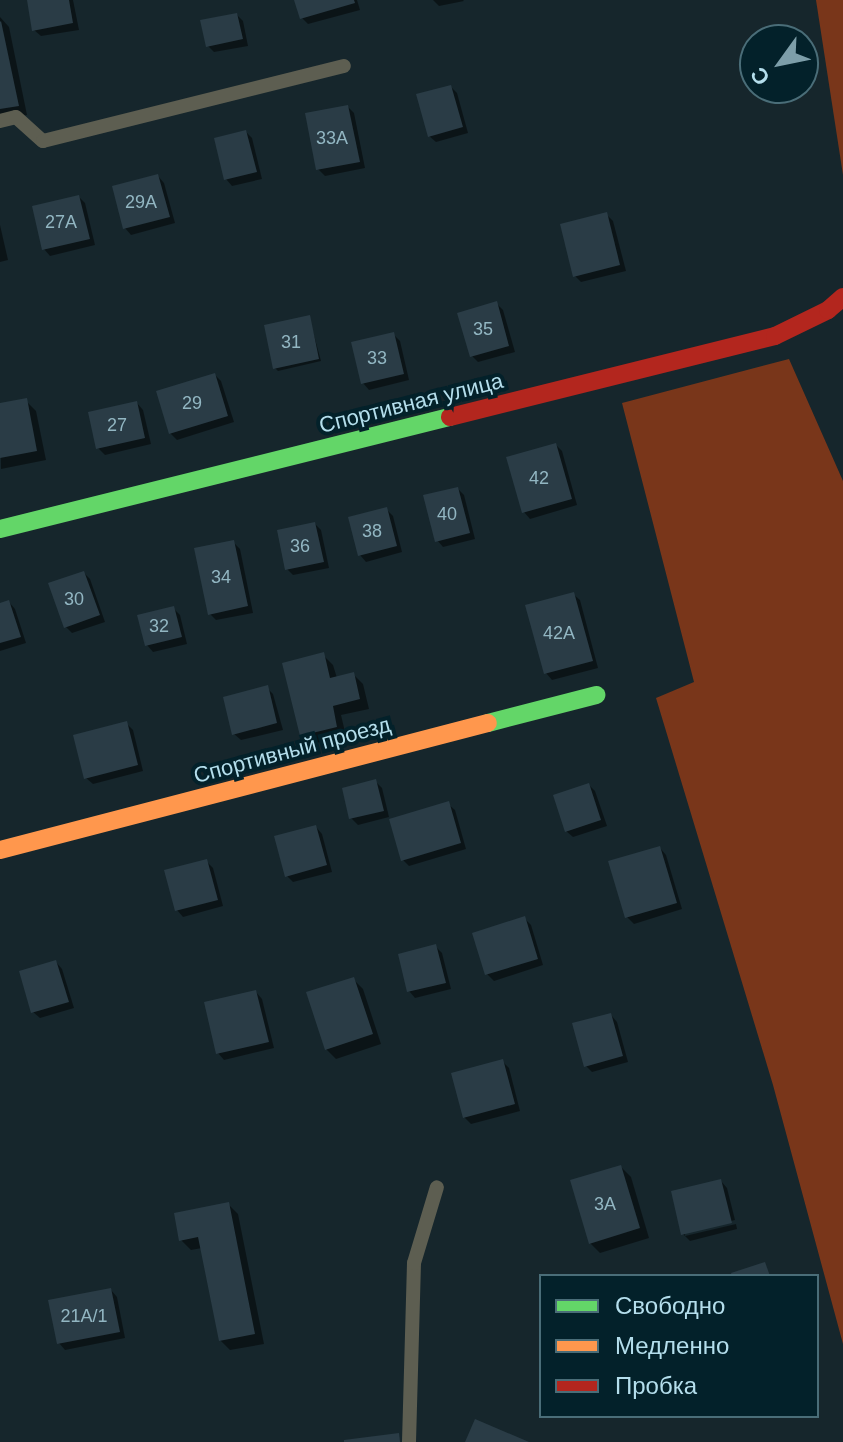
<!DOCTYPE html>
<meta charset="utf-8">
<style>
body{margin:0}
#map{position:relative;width:843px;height:1442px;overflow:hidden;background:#16262c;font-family:Helvetica,sans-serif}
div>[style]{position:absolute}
.forest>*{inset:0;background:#79361a}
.shadow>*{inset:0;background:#0007}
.building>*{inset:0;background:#2a3c46}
.lane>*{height:14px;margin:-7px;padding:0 7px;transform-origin:7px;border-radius:7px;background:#5d5e51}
.fast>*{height:18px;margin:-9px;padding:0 9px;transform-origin:9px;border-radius:9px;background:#63d668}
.slow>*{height:18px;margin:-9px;padding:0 9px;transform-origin:9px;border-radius:9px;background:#ff974d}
.jam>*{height:18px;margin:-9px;padding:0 9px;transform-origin:9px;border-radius:9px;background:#b3261e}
span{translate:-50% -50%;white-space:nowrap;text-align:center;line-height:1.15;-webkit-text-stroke:8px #03212a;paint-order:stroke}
.number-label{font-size:18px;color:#92b6c2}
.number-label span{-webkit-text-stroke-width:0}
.street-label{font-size:22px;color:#b4deec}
.legend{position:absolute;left:539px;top:1274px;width:280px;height:144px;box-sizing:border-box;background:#03212a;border:2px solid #4a6d78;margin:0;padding:10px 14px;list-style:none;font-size:24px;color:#b4deec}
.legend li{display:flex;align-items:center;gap:16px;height:40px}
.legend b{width:40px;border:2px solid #4a6d78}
.north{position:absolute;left:739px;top:24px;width:80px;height:80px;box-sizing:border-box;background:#03212a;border:2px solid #4a6d78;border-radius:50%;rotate:237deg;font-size:22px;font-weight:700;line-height:32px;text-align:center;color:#b4deec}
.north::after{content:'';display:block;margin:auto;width:28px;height:36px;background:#7d9ea9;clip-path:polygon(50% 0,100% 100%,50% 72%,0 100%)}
</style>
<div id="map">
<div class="forest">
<div style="clip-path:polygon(816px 0,843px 0,843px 175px)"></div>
<div style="clip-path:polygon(789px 359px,843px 481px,843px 1344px,773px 1085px,656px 698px,694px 682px,622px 403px)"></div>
</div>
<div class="shadow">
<div style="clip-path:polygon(33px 0,73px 0,79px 30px,41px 36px,34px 30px)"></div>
<div style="clip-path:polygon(297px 0,357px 0,360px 10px,308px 24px,302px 18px)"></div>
<div style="clip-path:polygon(433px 0,463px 0,464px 1px,439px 6px)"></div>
<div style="clip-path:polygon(237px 15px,243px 21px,248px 46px,214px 52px,208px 46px)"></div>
<div style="clip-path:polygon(0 17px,9px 27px,27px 115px,0 121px)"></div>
<div style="clip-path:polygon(451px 87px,457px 93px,468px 133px,436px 142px,429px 136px)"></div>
<div style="clip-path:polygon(348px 107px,354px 113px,365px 168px,325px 176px,318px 169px)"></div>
<div style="clip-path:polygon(246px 132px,252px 138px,262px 179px,232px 186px,226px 179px)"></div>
<div style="clip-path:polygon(158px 176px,164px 183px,175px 223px,131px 235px,125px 228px)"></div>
<div style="clip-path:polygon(79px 197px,85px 203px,95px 245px,50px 256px,44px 249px)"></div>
<div style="clip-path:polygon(606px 214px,613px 221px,626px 271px,581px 282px,575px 276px)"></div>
<div style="clip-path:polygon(0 225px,8px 260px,0 262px)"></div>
<div style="clip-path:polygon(497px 304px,503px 310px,515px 352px,478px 362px,472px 356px)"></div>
<div style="clip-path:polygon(309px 317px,321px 361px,278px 371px,275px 368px)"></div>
<div style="clip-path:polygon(393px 334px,400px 341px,409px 380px,369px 390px,363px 383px)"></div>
<div style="clip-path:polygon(215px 375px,221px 381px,234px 422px,177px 440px,170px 433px)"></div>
<div style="clip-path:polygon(26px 401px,36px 411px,46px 460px,1px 469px,0 406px)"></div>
<div style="clip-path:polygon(137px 403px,143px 410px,151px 444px,105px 455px,98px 448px)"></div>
<div style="clip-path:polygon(556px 445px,562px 451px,577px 505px,530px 519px,524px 512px)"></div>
<div style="clip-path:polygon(458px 489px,464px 495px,475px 539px,443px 547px,437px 540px)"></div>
<div style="clip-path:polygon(386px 509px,393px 516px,402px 552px,366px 562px,360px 555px)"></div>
<div style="clip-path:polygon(315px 524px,321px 530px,329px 568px,293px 575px,287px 569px)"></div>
<div style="clip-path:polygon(233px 542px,240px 549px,253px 613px,216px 620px,210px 614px)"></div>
<div style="clip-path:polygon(84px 573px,90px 579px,105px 622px,72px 633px,66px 627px)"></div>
<div style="clip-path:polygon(573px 594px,580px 600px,598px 668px,552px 680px,546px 673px)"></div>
<div style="clip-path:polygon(9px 602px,15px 609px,26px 643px,0 651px,0 605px)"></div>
<div style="clip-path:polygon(173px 608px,180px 615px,187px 644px,153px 652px,147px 645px)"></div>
<div style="clip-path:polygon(323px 655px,333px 665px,337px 678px,353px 674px,363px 684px,369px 709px,341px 715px,346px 736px,312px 744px,302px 734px)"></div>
<div style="clip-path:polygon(267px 688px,273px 694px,283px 730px,241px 740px,234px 734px)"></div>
<div style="clip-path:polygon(126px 723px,133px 730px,143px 771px,93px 784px,86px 778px)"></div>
<div style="clip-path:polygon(376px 782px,382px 788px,389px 817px,358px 825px,351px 818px)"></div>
<div style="clip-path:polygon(589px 785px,595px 791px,607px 826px,573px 837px,566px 831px)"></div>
<div style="clip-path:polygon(448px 804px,455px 810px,466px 849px,409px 866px,403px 860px)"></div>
<div style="clip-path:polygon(316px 827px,322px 834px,332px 872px,293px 882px,287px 876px)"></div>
<div style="clip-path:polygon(660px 848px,666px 855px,682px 909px,634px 924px,627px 917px)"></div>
<div style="clip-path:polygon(206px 861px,213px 868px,223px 906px,183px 917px,177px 910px)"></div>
<div style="clip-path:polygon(525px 919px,531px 925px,543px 965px,494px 981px,487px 974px)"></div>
<div style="clip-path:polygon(436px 947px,442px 953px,451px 989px,415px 998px,409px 991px)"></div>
<div style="clip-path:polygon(56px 962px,62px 969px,74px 1008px,40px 1018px,33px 1012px)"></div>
<div style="clip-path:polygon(353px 979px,363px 989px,381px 1044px,336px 1059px,326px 1049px)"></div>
<div style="clip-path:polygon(256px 992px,262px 999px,274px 1048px,224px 1060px,218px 1053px)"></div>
<div style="clip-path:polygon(611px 1015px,617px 1022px,628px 1062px,592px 1072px,586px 1066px)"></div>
<div style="clip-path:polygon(503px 1062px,509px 1068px,520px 1111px,471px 1124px,464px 1117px)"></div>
<div style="clip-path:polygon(621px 1167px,631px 1177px,649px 1238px,600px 1253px,590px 1243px)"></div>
<div style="clip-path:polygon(721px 1181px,727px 1188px,735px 1220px,685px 1232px,685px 1236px,683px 1234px)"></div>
<div style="clip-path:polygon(228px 1204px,238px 1214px,264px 1344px,230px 1350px,220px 1340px,202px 1248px,191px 1250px,181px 1240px)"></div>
<div style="clip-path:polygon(736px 1224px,737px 1229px,690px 1241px,685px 1236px)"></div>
<div style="clip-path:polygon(111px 1290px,117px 1297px,125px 1338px,65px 1350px,59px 1343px)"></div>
</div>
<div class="building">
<div style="clip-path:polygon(27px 0,69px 0,73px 23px,32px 31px)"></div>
<div style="clip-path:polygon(294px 0,354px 0,355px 3px,300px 19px)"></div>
<div style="clip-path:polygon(237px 13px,243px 39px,206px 47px,200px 20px)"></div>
<div style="clip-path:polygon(1px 21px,19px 106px,0 109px,0 22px)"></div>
<div style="clip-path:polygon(451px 85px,463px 127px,428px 137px,416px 94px)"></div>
<div style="clip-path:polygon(348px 105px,360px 162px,316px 170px,305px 113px)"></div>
<div style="clip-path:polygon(246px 130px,257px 172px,224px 180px,214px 138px)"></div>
<div style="clip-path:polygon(158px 174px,170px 217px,123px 229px,112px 186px)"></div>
<div style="clip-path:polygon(79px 195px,90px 239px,42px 250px,32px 206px)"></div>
<div style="clip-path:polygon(607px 212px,620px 265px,573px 277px,560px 224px)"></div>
<div style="clip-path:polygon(497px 301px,509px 346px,470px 357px,457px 313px)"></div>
<div style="clip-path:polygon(310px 315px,319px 359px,273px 369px,264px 325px)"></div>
<div style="clip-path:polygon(394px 332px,404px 374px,361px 384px,351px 342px)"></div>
<div style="clip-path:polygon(215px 373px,228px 416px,169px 434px,156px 391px)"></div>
<div style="clip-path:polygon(27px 398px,37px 451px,0 458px,0 403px)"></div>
<div style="clip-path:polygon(137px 401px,145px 438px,96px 449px,88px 412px)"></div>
<div style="clip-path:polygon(556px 443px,572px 499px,522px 513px,506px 457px)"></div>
<div style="clip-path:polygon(458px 487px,470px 533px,435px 542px,423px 495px)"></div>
<div style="clip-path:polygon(387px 507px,397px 546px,358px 556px,348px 517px)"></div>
<div style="clip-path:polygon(315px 522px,324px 562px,285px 570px,277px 530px)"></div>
<div style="clip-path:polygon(234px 540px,248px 606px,208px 615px,194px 548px)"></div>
<div style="clip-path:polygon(84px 571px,100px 615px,64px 628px,48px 583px)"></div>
<div style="clip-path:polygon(574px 592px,593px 661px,544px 674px,525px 605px)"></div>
<div style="clip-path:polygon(9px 600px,21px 637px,0 643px,0 603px)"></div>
<div style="clip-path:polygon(174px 606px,182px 637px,145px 646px,137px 615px)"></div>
<div style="clip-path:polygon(324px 652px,330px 678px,354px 672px,360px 699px,333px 706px,337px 727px,300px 736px,282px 663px)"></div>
<div style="clip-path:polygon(268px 685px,277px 723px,232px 735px,223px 697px)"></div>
<div style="clip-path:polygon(127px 721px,138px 765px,84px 779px,73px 735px)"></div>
<div style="clip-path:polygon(376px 779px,384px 811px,349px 819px,342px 788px)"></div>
<div style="clip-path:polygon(589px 783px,601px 820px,565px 832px,553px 795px)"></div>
<div style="clip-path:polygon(449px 801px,461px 843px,401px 861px,389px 819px)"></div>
<div style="clip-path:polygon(316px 825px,327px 865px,285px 877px,274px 836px)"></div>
<div style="clip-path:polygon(660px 846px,677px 903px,625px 918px,608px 861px)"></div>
<div style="clip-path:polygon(207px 859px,218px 900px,175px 911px,164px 870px)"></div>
<div style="clip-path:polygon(525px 916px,538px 959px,485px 975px,472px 933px)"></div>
<div style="clip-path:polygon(436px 944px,446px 983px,407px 992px,398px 954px)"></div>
<div style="clip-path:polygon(56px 960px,69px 1002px,31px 1013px,19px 971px)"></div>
<div style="clip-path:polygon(354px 977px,373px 1034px,325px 1050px,306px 992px)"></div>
<div style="clip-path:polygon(256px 990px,269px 1042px,216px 1054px,204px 1002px)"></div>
<div style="clip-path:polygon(611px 1013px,623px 1056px,584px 1067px,572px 1023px)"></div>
<div style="clip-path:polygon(503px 1059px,515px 1104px,463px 1118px,451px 1073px)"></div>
<div style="clip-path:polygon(621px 1165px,640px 1228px,589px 1244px,570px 1180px)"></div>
<div style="clip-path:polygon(721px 1179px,732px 1223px,681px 1235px,671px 1191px)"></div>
<div style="clip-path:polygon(229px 1202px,255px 1334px,219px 1341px,198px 1237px,179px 1241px,174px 1213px)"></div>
<div style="clip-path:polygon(765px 1262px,770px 1276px,732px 1276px,731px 1273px)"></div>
<div style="clip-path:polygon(111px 1288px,120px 1332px,57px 1344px,48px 1300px)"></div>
<div style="clip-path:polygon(475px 1419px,529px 1442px,465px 1442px)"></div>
<div style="clip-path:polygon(399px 1433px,400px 1442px,344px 1442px,344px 1440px)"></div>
</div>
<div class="lane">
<div style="left:0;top:121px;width:16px;rotate:-14deg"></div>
<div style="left:16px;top:117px;width:36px;rotate:42deg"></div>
<div style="left:43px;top:141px;width:310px;rotate:-14deg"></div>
<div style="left:409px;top:1442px;width:179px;rotate:-88.4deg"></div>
<div style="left:414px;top:1263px;width:79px;rotate:-73.2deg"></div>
</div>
<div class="fast">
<div style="left:0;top:529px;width:464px;rotate:-14deg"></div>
<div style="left:488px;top:723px;width:112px;rotate:-14.5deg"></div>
</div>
<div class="slow">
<div style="left:0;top:850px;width:504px;rotate:-14.59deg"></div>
</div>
<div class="jam">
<div style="left:450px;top:417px;width:335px;rotate:-14deg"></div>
<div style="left:775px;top:336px;width:59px;rotate:-26.1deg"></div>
<div style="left:828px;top:310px;width:20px;rotate:-41deg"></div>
</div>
<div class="number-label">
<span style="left:332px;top:138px">33А</span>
<span style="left:141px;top:202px">29А</span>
<span style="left:61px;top:222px">27А</span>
<span style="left:483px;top:329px">35</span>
<span style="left:291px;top:342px">31</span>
<span style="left:377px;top:358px">33</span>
<span style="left:192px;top:403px">29</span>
<span style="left:117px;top:425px">27</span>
<span style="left:539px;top:478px">42</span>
<span style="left:447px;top:514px">40</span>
<span style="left:372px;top:531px">38</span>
<span style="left:300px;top:546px">36</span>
<span style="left:221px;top:577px">34</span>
<span style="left:74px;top:599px">30</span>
<span style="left:159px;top:626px">32</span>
<span style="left:559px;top:633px">42А</span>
<span style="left:605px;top:1204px">3А</span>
<span style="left:84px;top:1316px">21А/1</span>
</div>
<div class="street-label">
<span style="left:411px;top:403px;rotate:-14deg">Спортивная улица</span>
<span style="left:292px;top:750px;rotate:-15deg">Спортивный проезд</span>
</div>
<ul class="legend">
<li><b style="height:10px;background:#63d668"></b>Свободно</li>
<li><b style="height:10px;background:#ff974d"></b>Медленно</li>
<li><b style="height:10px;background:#b3261e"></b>Пробка</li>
</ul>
<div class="north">С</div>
</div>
